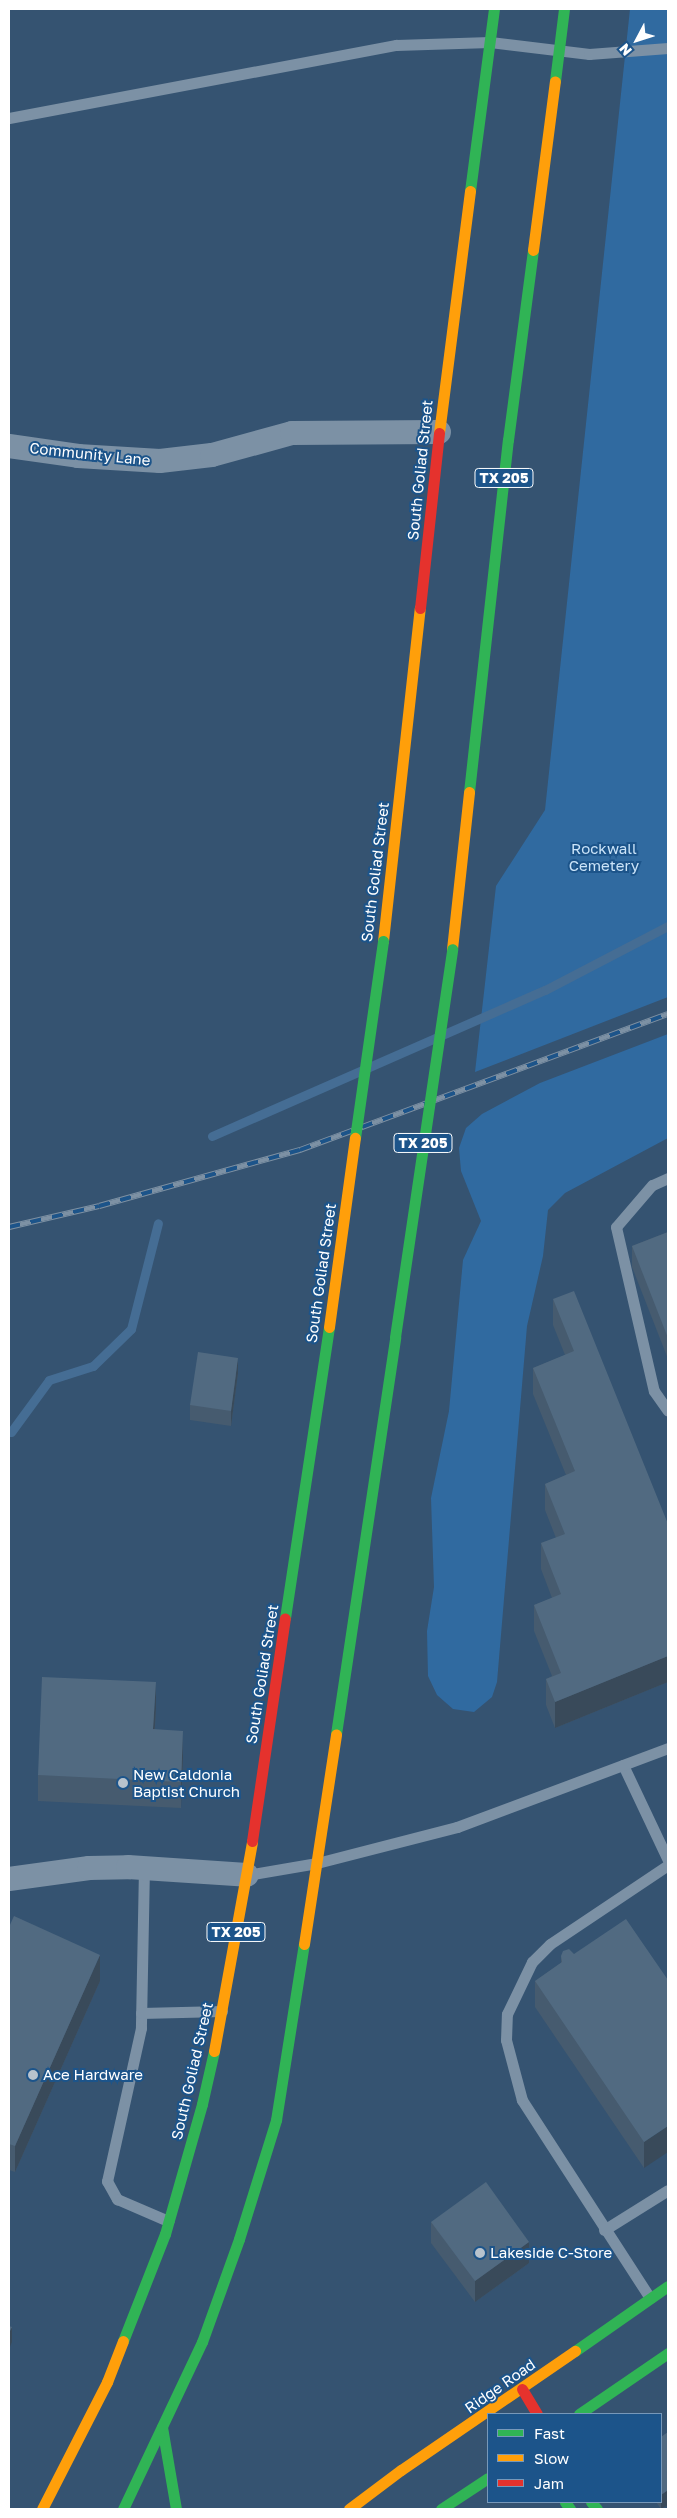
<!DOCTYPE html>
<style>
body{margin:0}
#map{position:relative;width:677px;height:2518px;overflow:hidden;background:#355371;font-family:"Golos Text",sans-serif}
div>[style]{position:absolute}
.green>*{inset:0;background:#306aa0}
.stream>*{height:9px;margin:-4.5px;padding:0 4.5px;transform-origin:4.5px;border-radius:4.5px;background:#456d94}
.lane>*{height:11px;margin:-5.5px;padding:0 5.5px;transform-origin:5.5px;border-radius:5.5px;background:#7c91a5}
.street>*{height:24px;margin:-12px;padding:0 12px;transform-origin:12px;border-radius:12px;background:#7c91a5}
.fast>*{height:11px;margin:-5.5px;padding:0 5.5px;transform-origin:5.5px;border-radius:5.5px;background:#30b455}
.slow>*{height:11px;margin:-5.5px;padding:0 5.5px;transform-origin:5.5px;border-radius:5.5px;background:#ff9f0a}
.jam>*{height:11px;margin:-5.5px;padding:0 5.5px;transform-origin:5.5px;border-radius:5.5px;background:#e5322d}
.rail>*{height:5.5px;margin-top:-2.75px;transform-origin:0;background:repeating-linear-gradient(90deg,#1c548a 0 11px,#7d91a4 0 22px);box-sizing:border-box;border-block:1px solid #7d91a4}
.fast-bridge>*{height:11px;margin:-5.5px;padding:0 5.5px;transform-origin:5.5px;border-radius:5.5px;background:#30b455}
.slow-bridge>*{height:11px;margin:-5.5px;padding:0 5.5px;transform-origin:5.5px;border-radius:5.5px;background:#ff9f0a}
.wall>*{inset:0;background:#465b6f}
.shaded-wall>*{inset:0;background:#394a5a}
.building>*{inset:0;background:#516a81}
.dots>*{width:14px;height:14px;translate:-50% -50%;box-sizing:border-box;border:2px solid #1c548a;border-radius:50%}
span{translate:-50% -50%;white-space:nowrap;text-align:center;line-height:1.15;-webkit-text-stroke:4px #1c548a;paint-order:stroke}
.shield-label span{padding:1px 4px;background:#1c548a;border:1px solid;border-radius:4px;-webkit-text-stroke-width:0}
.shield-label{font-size:14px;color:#fff;font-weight:700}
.street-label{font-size:15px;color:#fff}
.park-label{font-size:15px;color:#cbe4f9}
.poi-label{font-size:15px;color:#fff}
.left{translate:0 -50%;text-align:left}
.frame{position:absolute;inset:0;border:10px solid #fff;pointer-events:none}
.legend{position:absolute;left:487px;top:2413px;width:175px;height:90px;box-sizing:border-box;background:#1c548a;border:1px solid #7798b9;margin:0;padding:6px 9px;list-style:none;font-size:15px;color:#fff}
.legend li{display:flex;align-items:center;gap:10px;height:25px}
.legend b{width:25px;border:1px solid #7798b9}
.north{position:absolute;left:612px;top:15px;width:50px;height:50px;-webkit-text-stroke:4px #1c548a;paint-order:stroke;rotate:230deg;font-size:14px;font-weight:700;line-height:20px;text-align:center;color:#fff}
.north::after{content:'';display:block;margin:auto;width:18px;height:22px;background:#fff;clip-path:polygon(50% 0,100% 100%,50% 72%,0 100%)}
</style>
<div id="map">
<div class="green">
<div style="clip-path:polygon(630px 9px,668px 9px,668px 997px,475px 1072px,496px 886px,545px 810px)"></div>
<div style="clip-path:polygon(668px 1034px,668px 1138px,565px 1193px,548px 1210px,543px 1256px,527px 1326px,497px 1682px,492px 1697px,474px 1712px,453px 1709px,437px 1695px,428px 1676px,427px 1631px,434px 1587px,431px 1498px,449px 1411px,463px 1260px,481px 1221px,461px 1171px,459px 1148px,466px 1128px,482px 1114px,540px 1083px)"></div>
</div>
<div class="stream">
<div style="left:212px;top:1136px;width:364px;rotate:-23.7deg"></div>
<div style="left:545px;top:990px;width:139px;rotate:-27.5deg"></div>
<div style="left:11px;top:1432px;width:64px;rotate:-53.8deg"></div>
<div style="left:49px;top:1380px;width:46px;rotate:-17.7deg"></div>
<div style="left:93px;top:1366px;width:53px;rotate:-44.2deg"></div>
<div style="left:131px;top:1329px;width:109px;rotate:-75.7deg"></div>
</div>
<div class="lane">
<div style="left:9px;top:118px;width:394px;rotate:-10.7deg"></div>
<div style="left:396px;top:45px;width:94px;rotate:-1.8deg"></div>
<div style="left:490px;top:42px;width:100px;rotate:6.9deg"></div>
<div style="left:589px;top:54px;width:79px;rotate:-4.3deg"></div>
<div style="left:668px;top:1178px;width:17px;rotate:156deg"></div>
<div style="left:652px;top:1185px;width:55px;rotate:130.6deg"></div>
<div style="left:616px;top:1227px;width:168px;rotate:77deg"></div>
<div style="left:654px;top:1391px;width:24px;rotate:55deg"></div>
<div style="left:623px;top:1765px;width:105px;rotate:64.7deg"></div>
<div style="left:144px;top:1867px;width:161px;rotate:91.1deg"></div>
<div style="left:141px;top:2028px;width:157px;rotate:102.5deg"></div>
<div style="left:107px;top:2181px;width:21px;rotate:61deg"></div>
<div style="left:117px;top:2199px;width:56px;rotate:23.3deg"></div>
<div style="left:247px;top:1875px;width:71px;rotate:-9.7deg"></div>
<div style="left:317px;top:1863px;width:145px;rotate:-14.4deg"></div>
<div style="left:457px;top:1827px;width:225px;rotate:-20.5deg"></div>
<div style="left:141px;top:2013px;width:81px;rotate:-1.4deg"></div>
<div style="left:604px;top:2230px;width:75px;rotate:-32deg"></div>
<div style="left:650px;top:2298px;width:236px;rotate:-122.9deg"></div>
<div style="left:522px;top:2100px;width:62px;rotate:-104.9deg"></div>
<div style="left:506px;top:2040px;width:26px;rotate:-88deg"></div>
<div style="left:507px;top:2014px;width:58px;rotate:-64.3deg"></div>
<div style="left:532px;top:1962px;width:25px;rotate:-45deg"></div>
<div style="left:550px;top:1944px;width:142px;rotate:-33.8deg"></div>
</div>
<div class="street">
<div style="left:9px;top:446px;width:70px;rotate:8.2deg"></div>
<div style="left:78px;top:456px;width:82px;rotate:3.5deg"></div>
<div style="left:160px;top:461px;width:52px;rotate:-6.6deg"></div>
<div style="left:212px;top:455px;width:83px;rotate:-15.4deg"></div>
<div style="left:292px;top:433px;width:147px;rotate:-0.4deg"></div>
<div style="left:9px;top:1879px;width:81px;rotate:-7.8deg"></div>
<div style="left:89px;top:1868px;width:39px;rotate:-1deg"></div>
<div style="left:128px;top:1867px;width:119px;rotate:3.8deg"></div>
</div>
<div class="fast">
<div style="left:555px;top:81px;width:73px;rotate:-82.9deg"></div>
<div style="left:470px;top:191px;width:184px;rotate:-82.5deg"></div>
<div style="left:469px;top:792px;width:354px;rotate:-83.7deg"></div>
<div style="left:508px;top:440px;width:192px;rotate:-82.5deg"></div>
<div style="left:285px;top:1618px;width:294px;rotate:-81.4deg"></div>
<div style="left:336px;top:1734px;width:401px;rotate:-81.5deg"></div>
<div style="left:123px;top:2341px;width:115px;rotate:-68.6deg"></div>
<div style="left:165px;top:2234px;width:135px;rotate:-74.1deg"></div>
<div style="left:202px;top:2104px;width:54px;rotate:-77.2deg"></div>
<div style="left:575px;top:2351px;width:113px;rotate:-35deg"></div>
<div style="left:579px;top:2414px;width:108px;rotate:-34.4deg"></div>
<div style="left:162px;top:2427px;width:83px;rotate:80.3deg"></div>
<div style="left:565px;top:2502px;width:9px;rotate:54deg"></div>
<div style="left:591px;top:2502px;width:9px;rotate:49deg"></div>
<div style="left:123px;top:2509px;width:185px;rotate:-64.7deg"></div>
<div style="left:202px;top:2342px;width:109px;rotate:-70.2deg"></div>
<div style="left:239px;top:2239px;width:125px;rotate:-72.7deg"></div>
<div style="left:276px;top:2120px;width:178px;rotate:-81deg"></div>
<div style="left:441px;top:2509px;width:56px;rotate:-33.4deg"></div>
</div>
<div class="slow">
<div style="left:533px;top:250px;width:170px;rotate:-82.6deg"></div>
<div style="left:439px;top:433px;width:244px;rotate:-82.7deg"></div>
<div style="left:383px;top:941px;width:335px;rotate:-83.7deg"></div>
<div style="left:452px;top:949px;width:158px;rotate:-83.8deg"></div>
<div style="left:304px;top:1944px;width:212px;rotate:-81.3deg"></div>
<div style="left:214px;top:2051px;width:213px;rotate:-79.7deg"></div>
<div style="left:42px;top:2509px;width:143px;rotate:-62.9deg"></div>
<div style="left:107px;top:2382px;width:44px;rotate:-68.7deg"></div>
<div style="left:349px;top:2509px;width:65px;rotate:-36.9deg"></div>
<div style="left:401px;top:2470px;width:211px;rotate:-34.4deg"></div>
</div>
<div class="jam">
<div style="left:420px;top:608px;width:176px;rotate:-83.8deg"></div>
<div style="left:252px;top:1841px;width:225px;rotate:-81.6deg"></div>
<div style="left:522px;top:2389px;width:29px;rotate:59deg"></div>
</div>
<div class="rail">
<div style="left:9px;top:1227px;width:92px;rotate:-13.1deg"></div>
<div style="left:99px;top:1206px;width:209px;rotate:-15.6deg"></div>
<div style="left:300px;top:1150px;width:392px;rotate:-20.3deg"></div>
</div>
<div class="fast-bridge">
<div style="left:355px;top:1138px;width:199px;rotate:-81.9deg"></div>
<div style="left:395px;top:1337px;width:392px;rotate:-81.6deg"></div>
</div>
<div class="slow-bridge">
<div style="left:329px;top:1327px;width:191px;rotate:-82.2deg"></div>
</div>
<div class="wall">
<div style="clip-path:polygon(668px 1232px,668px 1359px,632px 1267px,632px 1246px)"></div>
<div style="clip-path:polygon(553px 1299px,668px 1524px,668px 1682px,555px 1728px,546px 1705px,546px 1679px,552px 1676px,534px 1631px,534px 1605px,552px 1598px,541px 1569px,541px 1543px,556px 1538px,545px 1510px,545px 1484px,566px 1475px,533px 1394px,533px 1368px,565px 1355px,553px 1325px)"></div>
<div style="clip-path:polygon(238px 1373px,231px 1426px,190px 1420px,190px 1405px)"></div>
<div style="clip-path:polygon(156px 1708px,155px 1729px,183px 1757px,181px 1808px,38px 1801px,38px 1775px)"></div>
<div style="clip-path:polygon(9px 1927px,100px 1981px,15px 2172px,9px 2170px)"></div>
<div style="clip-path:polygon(574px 1954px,668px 1980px,644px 2168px,535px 2007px,535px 1981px,561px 1963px,561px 1956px)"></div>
<div style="clip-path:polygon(431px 2222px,529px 2263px,475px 2302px,431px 2243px)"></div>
<div style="clip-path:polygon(668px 2432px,668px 2505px,661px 2509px,656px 2502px,661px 2502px,661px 2437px)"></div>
</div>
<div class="shaded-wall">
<div style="clip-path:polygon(238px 1358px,238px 1373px,231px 1426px,231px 1411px)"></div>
<div style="clip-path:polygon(668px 1656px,668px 1682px,555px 1728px,555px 1702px)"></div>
<div style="clip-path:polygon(156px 1682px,156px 1708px,153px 1755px,153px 1729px)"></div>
<div style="clip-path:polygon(183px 1731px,183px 1757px,181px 1808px,181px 1782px)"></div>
<div style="clip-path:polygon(100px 1955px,100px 1981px,15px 2172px,15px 2146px)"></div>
<div style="clip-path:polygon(668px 2126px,668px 2152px,644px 2168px,644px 2142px)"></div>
<div style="clip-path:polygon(529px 2242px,529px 2263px,475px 2302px,475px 2281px)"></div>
<div style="clip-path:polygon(12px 2327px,12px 2342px,9px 2349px,9px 2333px)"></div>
<div style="clip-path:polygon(668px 2490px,668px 2505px,661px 2509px,661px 2495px)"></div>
</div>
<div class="building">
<div style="clip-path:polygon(668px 1232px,668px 1338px,632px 1246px)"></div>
<div style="clip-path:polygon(574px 1291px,668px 1524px,668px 1656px,555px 1702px,546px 1679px,561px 1673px,534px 1605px,561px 1594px,541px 1543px,565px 1534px,545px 1484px,575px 1471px,533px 1368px,574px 1351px,553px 1299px)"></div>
<div style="clip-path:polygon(198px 1352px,238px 1358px,231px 1411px,190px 1405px)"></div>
<div style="clip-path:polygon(42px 1677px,156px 1682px,153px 1729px,183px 1731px,181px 1782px,38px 1775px)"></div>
<div style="clip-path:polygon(14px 1916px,100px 1955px,15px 2146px,9px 2144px,9px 1927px)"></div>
<div style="clip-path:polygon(626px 1919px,668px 1980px,668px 2126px,644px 2142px,535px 1981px,562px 1962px,561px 1956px,563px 1951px,569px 1949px,574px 1954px)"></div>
<div style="clip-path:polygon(486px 2182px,529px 2242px,475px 2281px,431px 2222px)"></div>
<div style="clip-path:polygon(9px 2326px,12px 2327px,9px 2333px)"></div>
<div style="clip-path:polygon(668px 2432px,668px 2490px,661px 2495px,661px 2437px)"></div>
</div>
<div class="dots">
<div style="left:123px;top:1783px;background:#b8c3cd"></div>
<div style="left:33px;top:2075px;background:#b8c3cd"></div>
<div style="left:480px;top:2253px;background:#b8c3cd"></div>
</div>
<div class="shield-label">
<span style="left:504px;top:478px">TX 205</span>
<span style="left:423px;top:1143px">TX 205</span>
<span style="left:236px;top:1932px">TX 205</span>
</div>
<div class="street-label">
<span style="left:90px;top:454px;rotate:6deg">Community Lane</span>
<span style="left:420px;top:470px;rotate:-84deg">South Goliad Street</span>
<span style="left:375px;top:872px;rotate:-83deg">South Goliad Street</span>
<span style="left:321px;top:1273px;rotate:-82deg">South Goliad Street</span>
<span style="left:262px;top:1674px;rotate:-81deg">South Goliad Street</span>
<span style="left:192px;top:2071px;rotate:-77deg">South Goliad Street</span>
<span style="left:500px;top:2386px;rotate:-35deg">Ridge Road</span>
</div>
<div class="park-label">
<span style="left:604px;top:857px">Rockwall<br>Cemetery</span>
</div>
<div class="poi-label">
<span class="left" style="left:133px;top:1783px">New Caldonia<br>Baptist Church</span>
<span class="left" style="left:43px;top:2075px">Ace Hardware</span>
<span class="left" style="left:490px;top:2253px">Lakeside C-Store</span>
</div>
<div class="frame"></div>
<ul class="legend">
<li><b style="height:6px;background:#30b455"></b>Fast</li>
<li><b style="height:6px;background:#ff9f0a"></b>Slow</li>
<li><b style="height:6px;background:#e5322d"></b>Jam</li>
</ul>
<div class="north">N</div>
</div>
